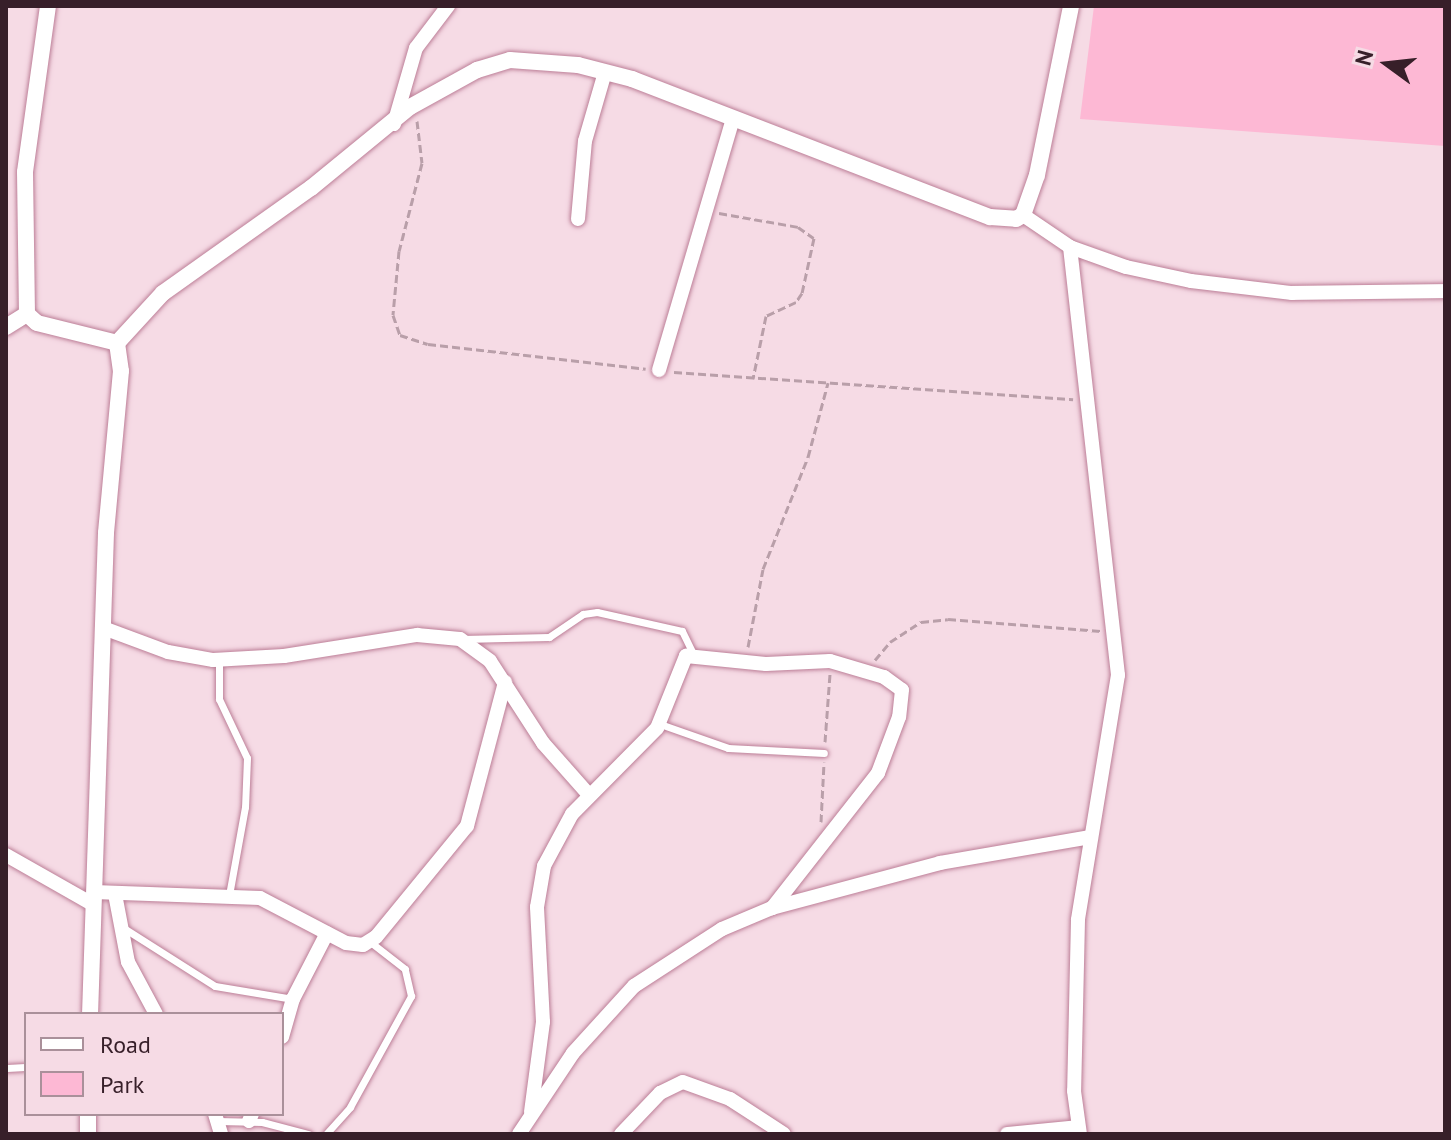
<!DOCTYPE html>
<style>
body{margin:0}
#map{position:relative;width:1451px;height:1140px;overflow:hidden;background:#f6dbe5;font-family:"PT Sans",sans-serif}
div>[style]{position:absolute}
.green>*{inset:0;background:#fdb8d4}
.path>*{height:3px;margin-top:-1.5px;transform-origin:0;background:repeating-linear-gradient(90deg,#b99fa9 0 8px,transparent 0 12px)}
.roads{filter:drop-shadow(0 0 2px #bc7e97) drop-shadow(0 0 2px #bc7e97)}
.service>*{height:7px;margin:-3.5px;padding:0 3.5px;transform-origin:3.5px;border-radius:3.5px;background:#fff}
.minor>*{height:14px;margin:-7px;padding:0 7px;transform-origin:7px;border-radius:7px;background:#fff}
.tertiary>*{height:16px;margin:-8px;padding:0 8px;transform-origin:8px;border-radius:8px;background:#fff}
span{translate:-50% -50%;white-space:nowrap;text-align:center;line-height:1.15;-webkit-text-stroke:7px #f6dbe5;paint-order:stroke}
.frame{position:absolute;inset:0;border:8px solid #371f29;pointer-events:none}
.legend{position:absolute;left:24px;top:1012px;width:260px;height:104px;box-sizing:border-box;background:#f6dbe5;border:2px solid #aa909a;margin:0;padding:10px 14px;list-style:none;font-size:24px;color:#371f29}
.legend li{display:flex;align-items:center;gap:16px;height:40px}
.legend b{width:40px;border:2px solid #aa909a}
.north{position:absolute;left:1347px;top:24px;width:80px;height:80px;-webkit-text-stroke:6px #f6dbe5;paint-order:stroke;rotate:285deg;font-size:22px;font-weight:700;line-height:32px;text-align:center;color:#371f29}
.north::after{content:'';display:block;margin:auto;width:28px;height:36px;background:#371f29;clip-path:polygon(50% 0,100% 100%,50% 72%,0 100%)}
</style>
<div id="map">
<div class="green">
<div style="clip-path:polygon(1094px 6px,1445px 6px,1445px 146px,1080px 119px)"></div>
</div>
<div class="path">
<div style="left:417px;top:121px;width:42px;rotate:83.2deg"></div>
<div style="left:422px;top:163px;width:91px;rotate:104.6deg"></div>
<div style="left:399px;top:251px;width:64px;rotate:95.4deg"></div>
<div style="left:393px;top:315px;width:21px;rotate:71deg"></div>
<div style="left:400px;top:335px;width:29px;rotate:18deg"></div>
<div style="left:428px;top:344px;width:219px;rotate:6.5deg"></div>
<div style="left:719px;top:213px;width:80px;rotate:10deg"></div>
<div style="left:798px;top:227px;width:19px;rotate:35deg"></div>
<div style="left:814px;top:238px;width:56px;rotate:102.3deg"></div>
<div style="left:802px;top:293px;width:11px;rotate:124deg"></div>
<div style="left:796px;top:302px;width:33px;rotate:155deg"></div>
<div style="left:766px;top:316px;width:64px;rotate:101.7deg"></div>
<div style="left:674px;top:372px;width:400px;rotate:3.9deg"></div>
<div style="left:748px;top:647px;width:79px;rotate:-79.1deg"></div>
<div style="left:763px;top:569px;width:121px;rotate:-68.1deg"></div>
<div style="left:808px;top:457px;width:77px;rotate:-74.9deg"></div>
<div style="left:875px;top:660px;width:23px;rotate:-50deg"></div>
<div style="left:890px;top:642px;width:37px;rotate:-33deg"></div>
<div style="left:921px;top:622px;width:27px;rotate:-6deg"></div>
<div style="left:948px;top:619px;width:153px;rotate:4.5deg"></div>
<div style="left:825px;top:742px;width:68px;rotate:-85.8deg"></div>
<div style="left:821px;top:822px;width:60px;rotate:-87.1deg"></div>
</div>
<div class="roads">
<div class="service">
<div style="left:462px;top:639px;width:87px;rotate:-1.3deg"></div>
<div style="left:549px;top:637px;width:41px;rotate:-34.1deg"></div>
<div style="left:583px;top:614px;width:14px;rotate:-8deg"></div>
<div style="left:597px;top:612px;width:87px;rotate:12.6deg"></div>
<div style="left:682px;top:631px;width:25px;rotate:64deg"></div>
<div style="left:219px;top:660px;width:39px;rotate:90deg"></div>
<div style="left:219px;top:699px;width:65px;rotate:64.6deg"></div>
<div style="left:247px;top:758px;width:49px;rotate:92.3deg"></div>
<div style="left:245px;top:807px;width:89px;rotate:100.3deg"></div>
<div style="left:660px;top:724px;width:72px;rotate:19.4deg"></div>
<div style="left:728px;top:748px;width:96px;rotate:3deg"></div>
<div style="left:122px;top:927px;width:110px;rotate:32.4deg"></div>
<div style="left:215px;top:986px;width:79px;rotate:9.5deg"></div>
<div style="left:6px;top:1068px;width:20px;rotate:-3deg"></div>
<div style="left:218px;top:1121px;width:44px;rotate:1.3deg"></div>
<div style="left:262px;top:1122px;width:48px;rotate:14.6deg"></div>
<div style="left:326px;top:1134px;width:36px;rotate:-48deg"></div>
<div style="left:350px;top:1107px;width:127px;rotate:-61.2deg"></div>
<div style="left:411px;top:996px;width:28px;rotate:-103deg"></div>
<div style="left:405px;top:969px;width:46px;rotate:-142.1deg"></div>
</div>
<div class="minor">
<div style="left:394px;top:124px;width:79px;rotate:-73.9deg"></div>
<div style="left:416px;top:48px;width:53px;rotate:-52.7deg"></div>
<div style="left:1023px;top:215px;width:57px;rotate:34.2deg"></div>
<div style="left:1070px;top:247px;width:59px;rotate:19.7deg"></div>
<div style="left:1126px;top:267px;width:66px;rotate:12.2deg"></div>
<div style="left:1191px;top:281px;width:102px;rotate:6.8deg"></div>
<div style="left:1292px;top:293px;width:153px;rotate:-0.7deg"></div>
<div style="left:578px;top:219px;width:78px;rotate:-84.9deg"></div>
<div style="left:585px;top:141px;width:72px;rotate:-73.8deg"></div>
<div style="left:1070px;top:247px;width:431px;rotate:83.6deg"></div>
<div style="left:1118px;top:675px;width:248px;rotate:99.3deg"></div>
<div style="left:1078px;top:920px;width:171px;rotate:91.3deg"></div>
<div style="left:1074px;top:1091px;width:43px;rotate:82.1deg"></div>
<div style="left:659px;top:370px;width:263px;rotate:-73.6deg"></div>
<div style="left:106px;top:629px;width:66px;rotate:20.4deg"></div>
<div style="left:168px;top:652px;width:46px;rotate:10.1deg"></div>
<div style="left:213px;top:660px;width:71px;rotate:-3.2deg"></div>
<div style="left:284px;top:656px;width:135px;rotate:-9deg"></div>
<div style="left:417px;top:635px;width:43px;rotate:5.3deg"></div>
<div style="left:460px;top:639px;width:37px;rotate:36deg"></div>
<div style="left:490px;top:661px;width:98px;rotate:57.1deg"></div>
<div style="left:543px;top:743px;width:69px;rotate:48.5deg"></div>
<div style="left:6px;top:855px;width:101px;rotate:29.6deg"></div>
<div style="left:94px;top:892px;width:166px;rotate:2.1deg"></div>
<div style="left:260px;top:898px;width:97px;rotate:27.6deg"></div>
<div style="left:346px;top:943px;width:17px;rotate:7deg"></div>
<div style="left:363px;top:945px;width:15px;rotate:-32deg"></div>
<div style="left:376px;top:937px;width:144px;rotate:-50.7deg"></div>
<div style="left:467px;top:826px;width:149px;rotate:-75.2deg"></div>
<div style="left:115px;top:894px;width:69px;rotate:79.2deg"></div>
<div style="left:128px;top:962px;width:59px;rotate:61.7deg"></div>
<div style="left:282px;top:1037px;width:40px;rotate:-74deg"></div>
<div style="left:293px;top:999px;width:74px;rotate:-62.7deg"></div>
<div style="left:531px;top:1112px;width:91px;rotate:-82.4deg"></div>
<div style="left:543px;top:1022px;width:115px;rotate:-93deg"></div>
<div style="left:537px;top:907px;width:42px;rotate:-80.3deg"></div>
<div style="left:544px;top:866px;width:59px;rotate:-61.7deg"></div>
<div style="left:572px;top:814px;width:121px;rotate:-45.3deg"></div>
<div style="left:657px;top:728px;width:78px;rotate:-68.1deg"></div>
<div style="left:686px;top:656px;width:80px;rotate:5.7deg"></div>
<div style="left:766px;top:664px;width:64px;rotate:-2.7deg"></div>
<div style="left:830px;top:661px;width:56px;rotate:16.5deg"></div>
<div style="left:884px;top:677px;width:22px;rotate:36deg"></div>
<div style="left:902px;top:690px;width:27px;rotate:96deg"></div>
<div style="left:899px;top:717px;width:60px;rotate:110.6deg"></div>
<div style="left:878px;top:773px;width:172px;rotate:128.1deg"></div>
<div style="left:215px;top:1114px;width:21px;rotate:73deg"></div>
<div style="left:249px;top:1121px;width:8px;rotate:-67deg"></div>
<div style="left:519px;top:1134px;width:97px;rotate:-56.3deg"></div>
<div style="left:573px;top:1053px;width:91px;rotate:-47.7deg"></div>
<div style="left:634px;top:986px;width:105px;rotate:-32.9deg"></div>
<div style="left:722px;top:929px;width:54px;rotate:-22.8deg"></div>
<div style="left:772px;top:908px;width:174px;rotate:-15deg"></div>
<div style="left:940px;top:863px;width:153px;rotate:-9.8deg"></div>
<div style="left:621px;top:1134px;width:57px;rotate:-46.4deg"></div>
<div style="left:660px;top:1093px;width:25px;rotate:-26deg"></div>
<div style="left:683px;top:1082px;width:50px;rotate:19.9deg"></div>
<div style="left:730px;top:1099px;width:64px;rotate:32.9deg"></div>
<div style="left:1007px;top:1134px;width:71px;rotate:-5.6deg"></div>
</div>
<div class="tertiary">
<div style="left:48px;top:6px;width:168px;rotate:97.9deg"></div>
<div style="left:25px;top:172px;width:142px;rotate:89.2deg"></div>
<div style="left:27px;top:314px;width:13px;rotate:42deg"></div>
<div style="left:37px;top:323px;width:82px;rotate:14deg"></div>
<div style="left:117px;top:343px;width:28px;rotate:82deg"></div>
<div style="left:121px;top:371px;width:163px;rotate:95.3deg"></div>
<div style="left:106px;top:533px;width:481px;rotate:91.9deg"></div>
<div style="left:6px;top:327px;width:25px;rotate:-32deg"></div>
<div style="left:117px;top:343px;width:68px;rotate:-47.4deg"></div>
<div style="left:163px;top:293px;width:181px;rotate:-35.4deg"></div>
<div style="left:311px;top:188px;width:128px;rotate:-39.3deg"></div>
<div style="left:410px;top:107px;width:77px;rotate:-28.9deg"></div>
<div style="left:477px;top:70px;width:34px;rotate:-17deg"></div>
<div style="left:510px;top:60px;width:68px;rotate:4.2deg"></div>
<div style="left:578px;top:65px;width:56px;rotate:14.5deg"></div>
<div style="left:632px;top:79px;width:384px;rotate:21.1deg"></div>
<div style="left:990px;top:217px;width:26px;rotate:4deg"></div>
<div style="left:1016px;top:219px;width:8px;rotate:-30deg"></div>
<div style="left:1023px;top:215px;width:42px;rotate:-70.7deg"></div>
<div style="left:1037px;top:175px;width:172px;rotate:-78.6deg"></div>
<div style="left:88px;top:1134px;width:20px;rotate:-90deg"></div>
</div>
</div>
<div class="frame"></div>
<ul class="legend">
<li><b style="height:10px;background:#fff"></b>Road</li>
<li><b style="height:22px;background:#fdb8d4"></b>Park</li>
</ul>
<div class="north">N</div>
</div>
